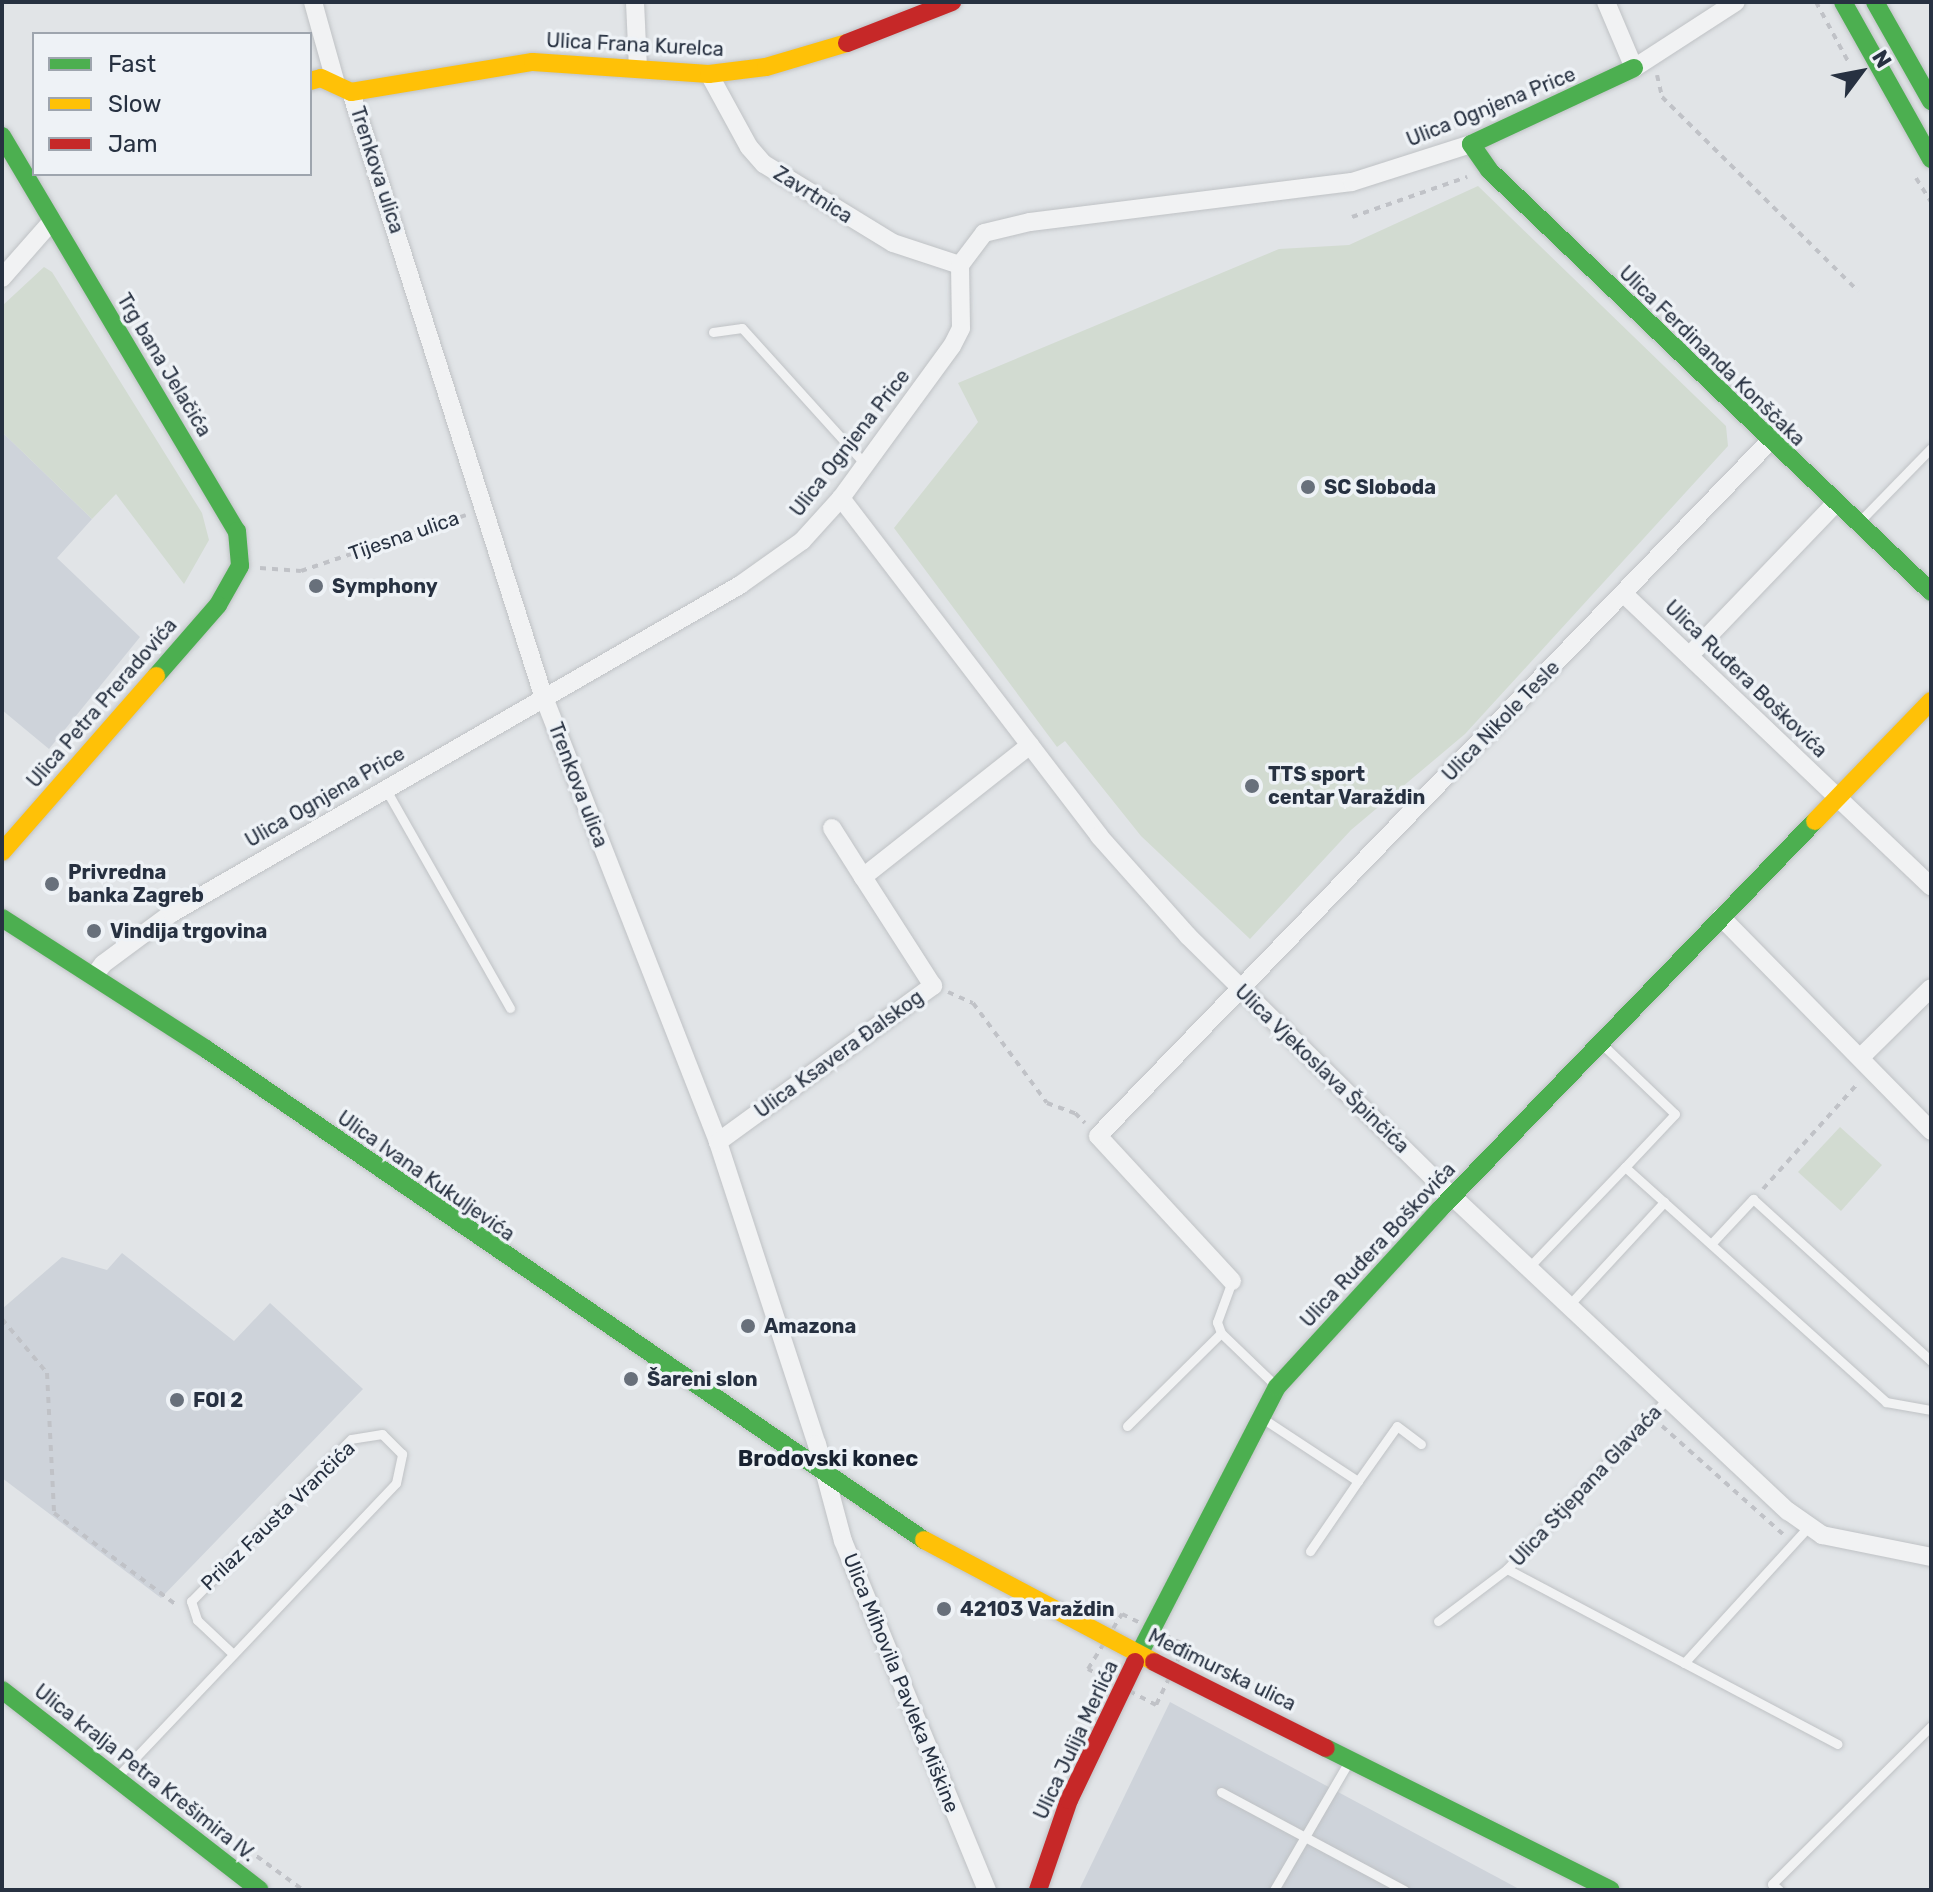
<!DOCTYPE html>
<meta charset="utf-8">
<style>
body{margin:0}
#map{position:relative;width:1933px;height:1892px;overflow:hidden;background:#e1e4e7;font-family:Rubik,sans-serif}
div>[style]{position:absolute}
.built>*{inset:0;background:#ced3da}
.green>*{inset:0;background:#d2dbd1}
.path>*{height:4px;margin-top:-2px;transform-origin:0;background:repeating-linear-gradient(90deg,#c0c2c7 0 6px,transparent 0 12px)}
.roads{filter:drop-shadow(0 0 2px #bfc2c5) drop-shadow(0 0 2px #bfc2c5)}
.lane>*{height:9px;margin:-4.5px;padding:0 4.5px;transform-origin:4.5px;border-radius:4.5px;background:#f1f2f3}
.street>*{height:18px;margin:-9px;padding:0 9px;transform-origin:9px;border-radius:9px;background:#f1f2f3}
.fast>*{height:18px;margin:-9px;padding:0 9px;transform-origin:9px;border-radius:9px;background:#4caf50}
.slow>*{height:18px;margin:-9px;padding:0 9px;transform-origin:9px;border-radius:9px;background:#ffc107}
.jam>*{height:18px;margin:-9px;padding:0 9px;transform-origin:9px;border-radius:9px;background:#c62828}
.dots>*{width:22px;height:22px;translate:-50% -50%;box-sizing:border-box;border:4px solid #eef2f6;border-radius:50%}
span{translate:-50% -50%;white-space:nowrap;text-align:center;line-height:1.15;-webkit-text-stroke:7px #eef2f6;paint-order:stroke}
.street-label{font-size:20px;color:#273141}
.poi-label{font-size:20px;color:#273141;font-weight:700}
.left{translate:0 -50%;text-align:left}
.neighbourhood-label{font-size:22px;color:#192231;font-weight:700}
.frame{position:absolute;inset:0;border:4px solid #273141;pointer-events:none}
.legend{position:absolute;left:32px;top:32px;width:280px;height:144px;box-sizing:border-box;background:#eef2f6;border:2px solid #9ea5ae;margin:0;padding:10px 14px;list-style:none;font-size:24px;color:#273141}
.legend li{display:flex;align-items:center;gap:16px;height:40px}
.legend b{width:40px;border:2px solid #9ea5ae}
.north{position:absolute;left:1821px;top:32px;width:80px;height:80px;-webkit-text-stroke:6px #eef2f6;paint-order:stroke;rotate:58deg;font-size:22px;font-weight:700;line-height:32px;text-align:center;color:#273141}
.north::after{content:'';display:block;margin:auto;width:28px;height:36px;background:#273141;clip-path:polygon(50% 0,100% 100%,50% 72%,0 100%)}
</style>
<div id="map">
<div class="built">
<div style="clip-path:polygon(2px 432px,92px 519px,57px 558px,140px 637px,49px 749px,2px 710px)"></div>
<div style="clip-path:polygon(122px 1253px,234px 1341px,270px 1303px,363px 1389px,161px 1598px,2px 1478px,2px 1309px,62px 1257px,107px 1270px)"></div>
<div style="clip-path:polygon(1170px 1702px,1521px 1890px,1079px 1890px)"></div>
</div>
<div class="green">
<div style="clip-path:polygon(1478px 186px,1726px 426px,1728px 446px,1465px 734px,1351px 830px,1250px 939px,1141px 836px,1065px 741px,1057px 747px,894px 528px,978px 422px,958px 383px,1279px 249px,1349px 245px)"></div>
<div style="clip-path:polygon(44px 267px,52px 272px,202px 513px,209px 540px,184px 584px,116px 494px,92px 519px,2px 432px,2px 306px)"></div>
<div style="clip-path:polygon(1840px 1127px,1882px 1165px,1841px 1211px,1798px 1172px)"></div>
</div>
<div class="path">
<div style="left:1816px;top:2px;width:69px;rotate:61.6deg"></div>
<div style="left:1657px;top:75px;width:23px;rotate:77deg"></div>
<div style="left:1662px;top:97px;width:276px;rotate:44.7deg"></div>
<div style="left:1916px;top:178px;width:28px;rotate:58deg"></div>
<div style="left:1352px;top:217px;width:122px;rotate:-19.2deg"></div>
<div style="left:260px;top:568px;width:41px;rotate:4.2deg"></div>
<div style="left:301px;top:571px;width:174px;rotate:-18.7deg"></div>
<div style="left:948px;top:992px;width:27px;rotate:24deg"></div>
<div style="left:973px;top:1003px;width:124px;rotate:53.5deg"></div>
<div style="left:1047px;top:1103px;width:30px;rotate:20deg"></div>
<div style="left:1075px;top:1113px;width:14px;rotate:45deg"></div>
<div style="left:1763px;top:1189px;width:144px;rotate:-48.1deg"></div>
<div style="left:2px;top:1319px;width:70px;rotate:50.2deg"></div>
<div style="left:47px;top:1373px;width:140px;rotate:87.1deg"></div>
<div style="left:54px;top:1513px;width:155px;rotate:36.9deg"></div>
<div style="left:1662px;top:1426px;width:164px;rotate:41.8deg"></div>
<div style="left:1122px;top:1614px;width:70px;rotate:26.2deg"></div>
<div style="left:1185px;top:1645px;width:67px;rotate:115.8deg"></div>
<div style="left:1156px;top:1705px;width:77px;rotate:-152.1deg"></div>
<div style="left:1088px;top:1669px;width:65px;rotate:-58.3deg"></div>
<div style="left:218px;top:1828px;width:105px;rotate:36.1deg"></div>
</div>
<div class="roads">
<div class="lane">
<div style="left:713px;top:332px;width:29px;rotate:-8deg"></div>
<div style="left:742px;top:328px;width:183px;rotate:47.9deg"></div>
<div style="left:1861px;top:520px;width:100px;rotate:-45.8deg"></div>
<div style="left:385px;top:788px;width:253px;rotate:60.4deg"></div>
<div style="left:1604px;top:1046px;width:98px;rotate:43.8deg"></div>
<div style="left:1675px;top:1114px;width:73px;rotate:133.3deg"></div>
<div style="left:1625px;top:1167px;width:52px;rotate:41.9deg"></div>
<div style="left:1711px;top:1244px;width:62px;rotate:-47deg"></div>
<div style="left:1753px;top:1199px;width:241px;rotate:42.3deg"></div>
<div style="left:1530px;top:1266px;width:137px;rotate:-46.2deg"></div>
<div style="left:1232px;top:1281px;width:44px;rotate:110.1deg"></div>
<div style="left:1217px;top:1322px;width:12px;rotate:70deg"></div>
<div style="left:1221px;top:1333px;width:75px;rotate:43.9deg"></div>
<div style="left:1570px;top:1304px;width:139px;rotate:-47.3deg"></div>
<div style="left:1664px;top:1202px;width:299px;rotate:42deg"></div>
<div style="left:1886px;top:1402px;width:46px;rotate:10.1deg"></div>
<div style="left:1668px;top:1398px;width:235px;rotate:133.3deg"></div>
<div style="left:1507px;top:1569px;width:374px;rotate:27.9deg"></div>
<div style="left:1262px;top:1418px;width:115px;rotate:33.3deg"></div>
<div style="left:1358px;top:1481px;width:85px;rotate:124.4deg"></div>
<div style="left:1127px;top:1426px;width:132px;rotate:-44.7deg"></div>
<div style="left:1358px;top:1481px;width:67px;rotate:-54.7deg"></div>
<div style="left:1397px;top:1426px;width:30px;rotate:37deg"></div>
<div style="left:1438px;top:1621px;width:86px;rotate:-37deg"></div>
<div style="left:1684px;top:1663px;width:185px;rotate:-47.6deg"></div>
<div style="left:117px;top:1777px;width:405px;rotate:-46.5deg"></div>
<div style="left:396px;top:1483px;width:30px;rotate:-78deg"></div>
<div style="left:402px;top:1454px;width:28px;rotate:-135deg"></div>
<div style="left:382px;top:1434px;width:31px;rotate:171deg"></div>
<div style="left:351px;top:1439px;width:228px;rotate:134.6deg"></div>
<div style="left:191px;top:1601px;width:20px;rotate:72deg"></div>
<div style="left:197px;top:1620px;width:47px;rotate:43.3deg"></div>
<div style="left:1221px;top:1792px;width:208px;rotate:28.2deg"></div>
<div style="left:1274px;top:1890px;width:149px;rotate:-59.8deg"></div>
<div style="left:1779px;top:1890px;width:9px;rotate:-139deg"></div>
<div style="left:1772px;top:1884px;width:224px;rotate:-44.8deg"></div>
</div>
<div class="street">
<div style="left:313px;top:2px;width:85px;rotate:74.3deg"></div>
<div style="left:635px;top:2px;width:67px;rotate:87.4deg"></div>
<div style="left:1606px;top:2px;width:72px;rotate:67deg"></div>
<div style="left:1634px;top:68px;width:121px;rotate:-32.9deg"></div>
<div style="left:709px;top:74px;width:83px;rotate:61.3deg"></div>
<div style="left:749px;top:147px;width:23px;rotate:49deg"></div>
<div style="left:764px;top:164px;width:151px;rotate:31.5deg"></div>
<div style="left:893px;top:243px;width:71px;rotate:18.2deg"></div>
<div style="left:351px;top:92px;width:633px;rotate:72.34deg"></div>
<div style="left:543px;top:695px;width:480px;rotate:68.6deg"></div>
<div style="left:718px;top:1142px;width:318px;rotate:71.9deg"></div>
<div style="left:817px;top:1444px;width:100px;rotate:75deg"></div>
<div style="left:843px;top:1541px;width:378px;rotate:67.6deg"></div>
<div style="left:2px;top:278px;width:76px;rotate:-48.7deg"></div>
<div style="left:841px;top:498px;width:425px;rotate:52.6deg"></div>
<div style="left:1099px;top:836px;width:134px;rotate:48.3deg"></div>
<div style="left:1188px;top:936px;width:371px;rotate:44.6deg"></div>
<div style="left:1452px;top:1196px;width:461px;rotate:43.2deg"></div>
<div style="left:1788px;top:1511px;width:42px;rotate:35.2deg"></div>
<div style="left:1822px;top:1535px;width:111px;rotate:11.4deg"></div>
<div style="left:1624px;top:594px;width:424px;rotate:43.6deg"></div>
<div style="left:1690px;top:655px;width:209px;rotate:-46.2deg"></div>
<div style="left:832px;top:828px;width:58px;rotate:57.7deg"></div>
<div style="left:1721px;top:917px;width:300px;rotate:45.5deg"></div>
<div style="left:94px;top:976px;width:15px;rotate:-53deg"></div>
<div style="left:103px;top:964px;width:86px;rotate:-36.5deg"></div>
<div style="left:172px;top:913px;width:656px;rotate:-30deg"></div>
<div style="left:740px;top:585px;width:76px;rotate:-35.4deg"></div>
<div style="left:802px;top:541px;width:58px;rotate:-47.8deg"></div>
<div style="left:841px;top:498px;width:188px;rotate:-53.9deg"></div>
<div style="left:952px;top:346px;width:20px;rotate:-63deg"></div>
<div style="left:961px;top:328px;width:63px;rotate:-90.9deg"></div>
<div style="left:960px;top:265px;width:40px;rotate:-53deg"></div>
<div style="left:984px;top:233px;width:47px;rotate:-13.4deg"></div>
<div style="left:1030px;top:222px;width:324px;rotate:-7.1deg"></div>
<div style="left:1352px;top:182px;width:125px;rotate:-17.7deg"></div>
<div style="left:1861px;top:1057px;width:98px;rotate:-44.6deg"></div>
<div style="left:718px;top:1142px;width:266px;rotate:-36deg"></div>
<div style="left:933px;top:986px;width:130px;rotate:-122.7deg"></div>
<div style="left:863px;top:877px;width:213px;rotate:-38.3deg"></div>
<div style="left:1232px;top:1281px;width:197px;rotate:-132.7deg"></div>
<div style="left:1098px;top:1136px;width:965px;rotate:-45.97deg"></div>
</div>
<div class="fast">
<div style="left:1843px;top:2px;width:180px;rotate:60.7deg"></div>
<div style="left:1875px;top:2px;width:114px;rotate:60.5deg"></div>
<div style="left:1634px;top:68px;width:180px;rotate:155deg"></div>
<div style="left:1471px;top:144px;width:32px;rotate:55deg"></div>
<div style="left:1489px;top:170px;width:611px;rotate:43.67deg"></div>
<div style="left:2px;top:136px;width:460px;rotate:59.3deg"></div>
<div style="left:237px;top:531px;width:35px;rotate:85deg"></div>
<div style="left:240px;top:566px;width:45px;rotate:119.4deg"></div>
<div style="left:218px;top:605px;width:94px;rotate:131.1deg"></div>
<div style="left:2px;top:918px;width:242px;rotate:32.7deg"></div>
<div style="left:206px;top:1049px;width:870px;rotate:34.37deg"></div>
<div style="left:1135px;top:1662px;width:309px;rotate:-62.7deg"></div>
<div style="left:1277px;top:1387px;width:240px;rotate:-47.5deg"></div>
<div style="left:1439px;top:1210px;width:541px;rotate:-45.97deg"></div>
<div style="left:2px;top:1690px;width:326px;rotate:37.8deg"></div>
<div style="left:1326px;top:1748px;width:318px;rotate:26.5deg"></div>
</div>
<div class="slow">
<div style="left:310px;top:81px;width:11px;rotate:-15deg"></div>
<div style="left:321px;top:78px;width:33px;rotate:25deg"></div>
<div style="left:351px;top:92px;width:184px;rotate:-9.4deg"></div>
<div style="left:533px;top:62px;width:176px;rotate:3.9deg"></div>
<div style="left:709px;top:74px;width:57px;rotate:-7deg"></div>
<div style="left:766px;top:67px;width:84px;rotate:-16.5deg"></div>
<div style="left:1815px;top:821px;width:167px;rotate:-46deg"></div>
<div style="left:2px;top:852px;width:234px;rotate:-48.8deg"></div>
<div style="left:924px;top:1540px;width:260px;rotate:27.9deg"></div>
</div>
<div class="jam">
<div style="left:847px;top:43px;width:113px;rotate:-21.3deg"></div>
<div style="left:1154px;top:1662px;width:192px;rotate:26.6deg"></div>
<div style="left:1038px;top:1890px;width:95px;rotate:-71deg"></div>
<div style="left:1069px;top:1800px;width:153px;rotate:-64.4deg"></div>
</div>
</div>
<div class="dots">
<div style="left:1308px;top:487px;background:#68707b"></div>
<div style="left:316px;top:586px;background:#68707b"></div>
<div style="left:1252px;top:786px;background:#68707b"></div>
<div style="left:52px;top:884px;background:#68707b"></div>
<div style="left:94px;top:931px;background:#68707b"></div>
<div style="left:748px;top:1326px;background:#68707b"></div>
<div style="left:631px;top:1379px;background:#68707b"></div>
<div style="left:177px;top:1400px;background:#68707b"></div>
<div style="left:944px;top:1609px;background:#68707b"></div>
</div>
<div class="street-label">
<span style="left:635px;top:45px;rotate:3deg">Ulica Frana Kurelca</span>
<span style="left:1491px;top:107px;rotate:-22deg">Ulica Ognjena Price</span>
<span style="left:377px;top:170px;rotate:72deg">Trenkova ulica</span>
<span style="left:813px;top:195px;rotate:32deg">Zavrtnica</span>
<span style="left:1712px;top:356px;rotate:44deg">Ulica Ferdinanda Konščaka</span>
<span style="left:164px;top:365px;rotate:59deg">Trg bana Jelačića</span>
<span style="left:850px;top:443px;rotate:-52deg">Ulica Ognjena Price</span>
<span style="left:404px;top:536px;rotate:-19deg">Tijesna ulica</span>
<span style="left:1746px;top:679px;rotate:44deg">Ulica Ruđera Boškovića</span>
<span style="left:102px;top:703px;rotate:-49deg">Ulica Petra Preradovića</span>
<span style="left:1501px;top:721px;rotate:-46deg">Ulica Nikole Tesle</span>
<span style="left:578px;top:785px;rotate:69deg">Trenkova ulica</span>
<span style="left:325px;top:797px;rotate:-30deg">Ulica Ognjena Price</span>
<span style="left:839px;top:1054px;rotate:-36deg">Ulica Ksavera Đalskog</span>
<span style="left:1322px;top:1069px;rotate:44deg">Ulica Vjekoslava Špinčića</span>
<span style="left:426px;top:1176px;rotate:35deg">Ulica Ivana Kukuljevića</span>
<span style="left:1378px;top:1245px;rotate:-47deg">Ulica Ruđera Boškovića</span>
<span style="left:1586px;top:1486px;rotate:-47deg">Ulica Stjepana Glavaća</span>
<span style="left:278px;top:1516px;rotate:-44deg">Prilaz Fausta Vrančića</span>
<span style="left:1222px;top:1670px;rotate:26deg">Međimurska ulica</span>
<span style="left:901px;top:1683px;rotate:68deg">Ulica Mihovila Pavleka Miškine</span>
<span style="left:1076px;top:1740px;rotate:-65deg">Ulica Julija Merlića</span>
<span style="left:145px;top:1773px;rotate:38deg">Ulica kralja Petra Krešimira IV.</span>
</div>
<div class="poi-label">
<span class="left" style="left:1324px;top:487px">SC Sloboda</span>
<span class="left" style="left:332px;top:586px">Symphony</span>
<span class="left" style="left:1268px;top:786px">TTS sport<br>centar Varaždin</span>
<span class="left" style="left:68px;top:884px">Privredna<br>banka Zagreb</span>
<span class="left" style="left:110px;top:931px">Vindija trgovina</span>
<span class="left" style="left:764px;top:1326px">Amazona</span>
<span class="left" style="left:647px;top:1379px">Šareni slon</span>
<span class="left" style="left:193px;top:1400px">FOI 2</span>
<span class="left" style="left:960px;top:1609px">42103 Varaždin</span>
</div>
<div class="neighbourhood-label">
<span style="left:828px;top:1459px">Brodovski konec</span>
</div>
<div class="frame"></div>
<ul class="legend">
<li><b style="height:10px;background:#4caf50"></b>Fast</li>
<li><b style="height:10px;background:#ffc107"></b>Slow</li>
<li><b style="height:10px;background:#c62828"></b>Jam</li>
</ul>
<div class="north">N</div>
</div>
